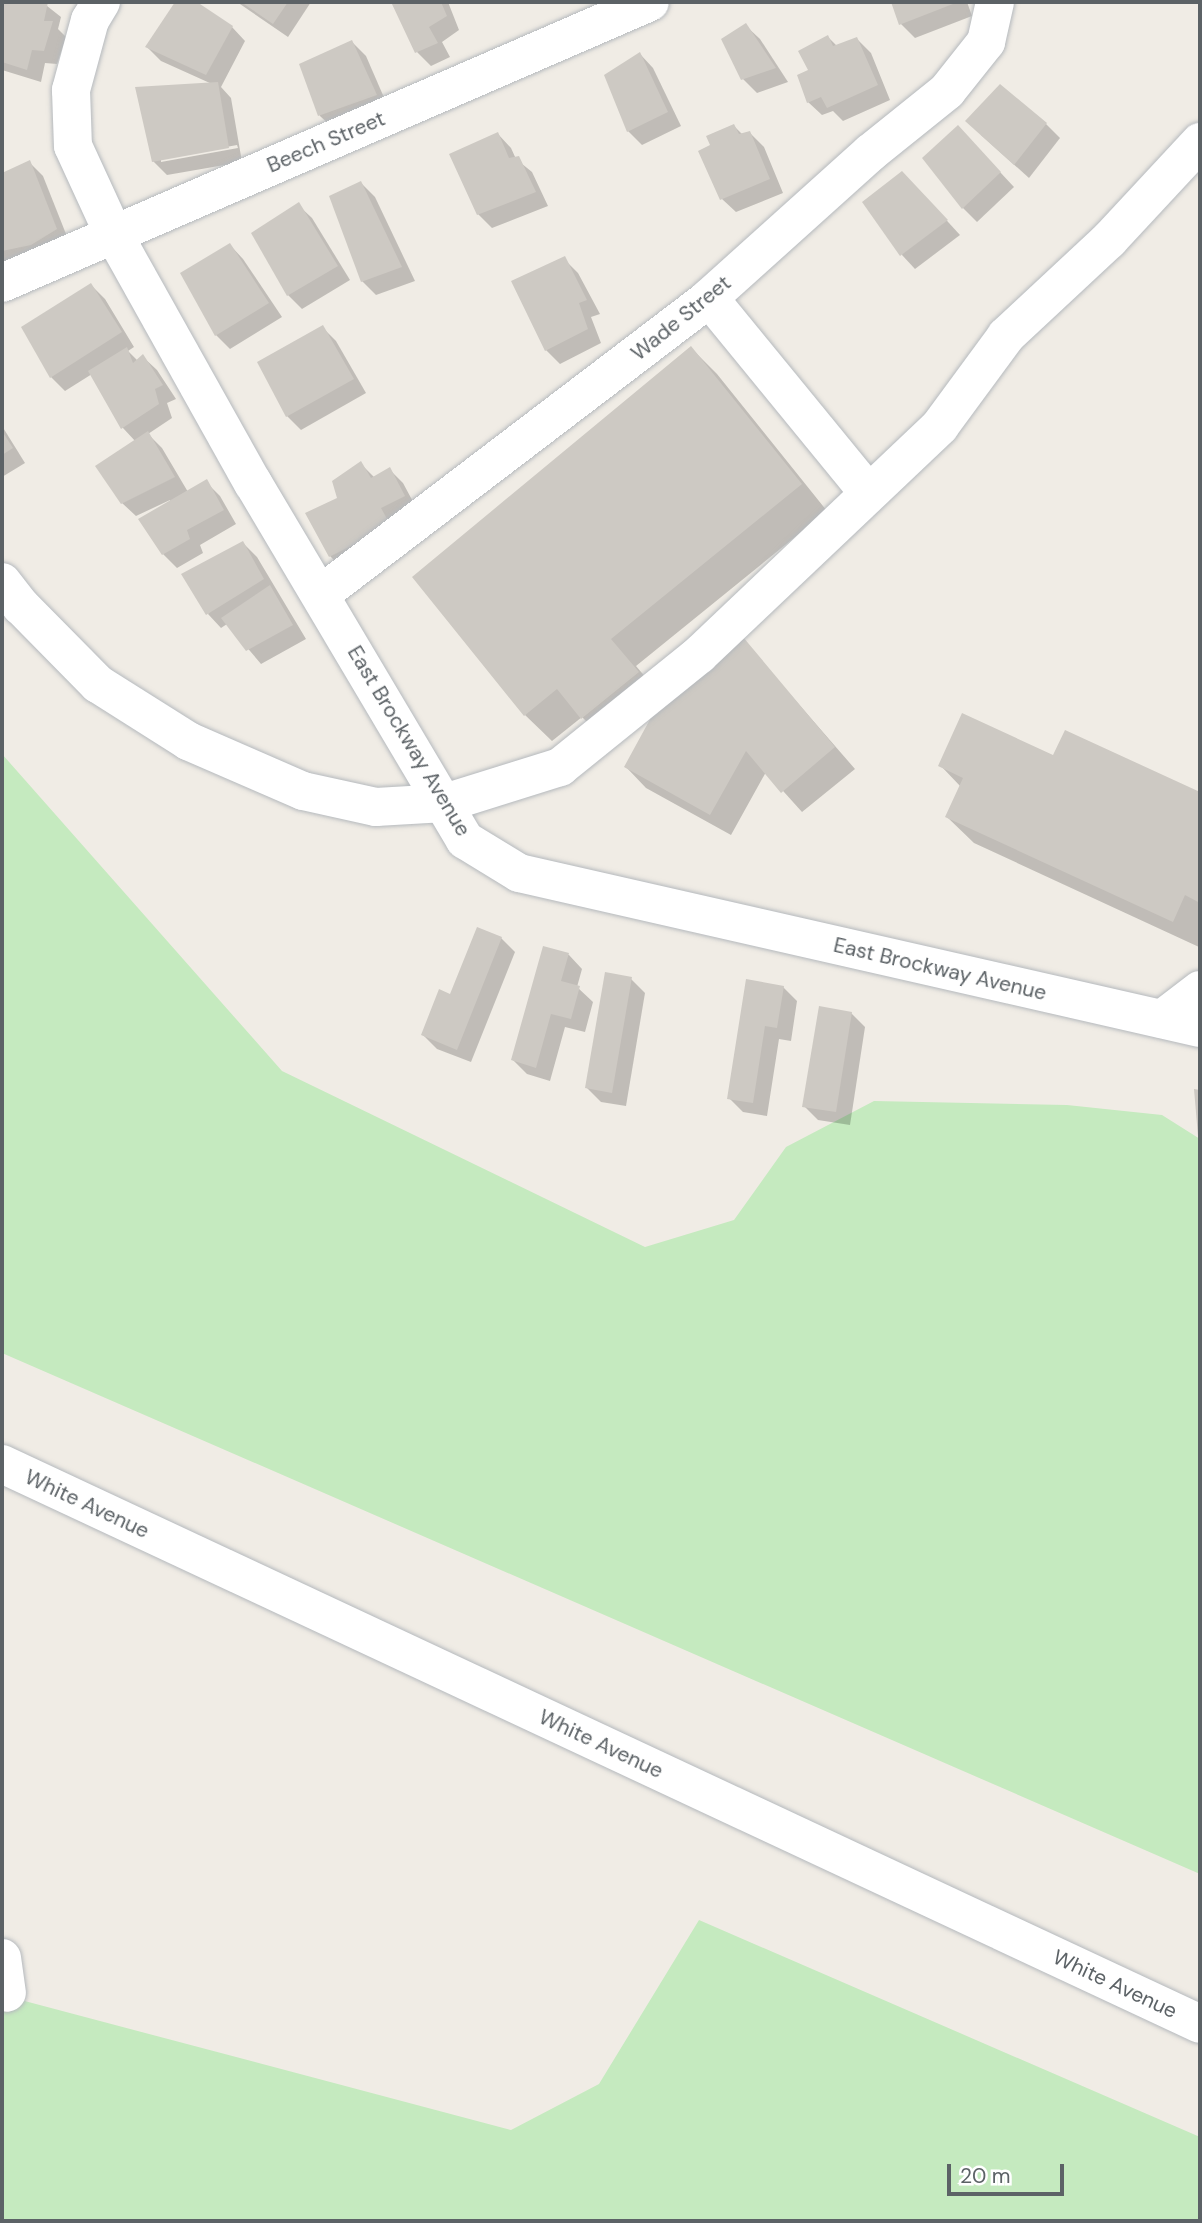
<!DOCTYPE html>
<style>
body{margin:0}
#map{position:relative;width:1202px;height:2223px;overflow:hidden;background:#f0ece5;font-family:"DM Sans",sans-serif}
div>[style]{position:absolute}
.green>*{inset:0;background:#c5eabf}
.shadow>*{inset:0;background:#0003}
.building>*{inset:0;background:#cdc9c3}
.roads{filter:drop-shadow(0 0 2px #b5b9bd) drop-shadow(0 0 2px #b5b9bd)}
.minor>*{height:38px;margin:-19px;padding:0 19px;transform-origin:19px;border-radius:19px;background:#fff}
span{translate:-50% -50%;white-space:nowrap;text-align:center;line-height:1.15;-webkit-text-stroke:7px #fff;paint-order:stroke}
.street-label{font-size:21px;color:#5c6266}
.frame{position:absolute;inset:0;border:4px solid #5c6266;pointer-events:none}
.scale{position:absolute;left:947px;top:2164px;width:117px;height:32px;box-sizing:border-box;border:4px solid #5c6266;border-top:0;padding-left:9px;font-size:21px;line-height:24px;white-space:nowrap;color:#5c6266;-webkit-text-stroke:5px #fff;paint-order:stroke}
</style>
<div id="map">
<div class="green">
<div style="clip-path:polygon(2px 754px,282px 1071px,645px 1247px,734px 1220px,786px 1147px,874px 1101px,1067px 1105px,1162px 1115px,1200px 1139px,1200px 1874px,2px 1353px)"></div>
<div style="clip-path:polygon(699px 1920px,1200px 2137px,1200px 2221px,2px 2221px,2px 1995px,511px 2130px,599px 2084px)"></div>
</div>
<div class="shadow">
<div style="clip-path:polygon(2px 2px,42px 2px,61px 17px,58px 29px,66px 37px,57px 64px,45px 63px,41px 82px,2px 70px)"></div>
<div style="clip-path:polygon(evenodd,177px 2px,193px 2px,232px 27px,245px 41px,221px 87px,231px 98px,242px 162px,167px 175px,153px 161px,212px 84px,161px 61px,147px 47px,177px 2px,237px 145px,238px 148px,161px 162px,161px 159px,237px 145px)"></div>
<div style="clip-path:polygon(237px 2px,311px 2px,288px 37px)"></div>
<div style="clip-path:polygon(392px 2px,448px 2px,459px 30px,442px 42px,450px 57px,431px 66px,417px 52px)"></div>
<div style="clip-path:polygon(893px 2px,967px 2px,972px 16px,915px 38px,901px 24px)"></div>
<div style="clip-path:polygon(746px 26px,760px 39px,788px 82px,757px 93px,743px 79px)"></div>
<div style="clip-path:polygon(828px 37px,837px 46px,857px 39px,871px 53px,890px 100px,843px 121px,833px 111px,822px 115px,808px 102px,810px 71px)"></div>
<div style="clip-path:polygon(352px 42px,366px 56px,389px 109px,334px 129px,320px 116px,301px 65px)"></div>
<div style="clip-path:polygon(640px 54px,653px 68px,681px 126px,642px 145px,628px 131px)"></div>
<div style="clip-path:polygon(1046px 124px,1060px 138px,1029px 178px,981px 135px)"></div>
<div style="clip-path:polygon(734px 126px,743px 135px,750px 133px,764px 147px,783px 193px,736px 212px,722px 199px,712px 145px)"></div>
<div style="clip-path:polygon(498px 134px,511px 148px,516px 159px,532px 172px,548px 206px,492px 228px,478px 214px)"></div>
<div style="clip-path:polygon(971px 141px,1014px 187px,977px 222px,963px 208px)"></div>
<div style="clip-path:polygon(29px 162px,43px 176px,70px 244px,2px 265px,2px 175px)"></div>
<div style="clip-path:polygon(361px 183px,375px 197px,415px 281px,376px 295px,362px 281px)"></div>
<div style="clip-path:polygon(916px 187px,960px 235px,915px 269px,902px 255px)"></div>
<div style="clip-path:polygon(298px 205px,312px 218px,350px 280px,302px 309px,288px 295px)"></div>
<div style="clip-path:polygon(230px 245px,243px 259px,282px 317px,230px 349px,216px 335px)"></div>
<div style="clip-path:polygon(564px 259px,578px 273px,600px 314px,591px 317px,601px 343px,560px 364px,546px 350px)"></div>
<div style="clip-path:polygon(91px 285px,105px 299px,134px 347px,128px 351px,138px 361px,143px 357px,157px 370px,176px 399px,167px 403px,172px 418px,148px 434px,162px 448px,188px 492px,206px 482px,220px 496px,236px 524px,200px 545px,203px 553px,177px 568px,163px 554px,170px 500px,136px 516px,122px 503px,136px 442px,123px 428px,92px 374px,65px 391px,51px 377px)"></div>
<div style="clip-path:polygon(322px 327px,336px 341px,366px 393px,301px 430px,287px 416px)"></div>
<div style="clip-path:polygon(691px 348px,717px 374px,827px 511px,636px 666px,664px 699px,609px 744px,582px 717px,552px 741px,525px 715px)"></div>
<div style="clip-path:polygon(2px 426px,25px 463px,2px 477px)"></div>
<div style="clip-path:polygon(361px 464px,375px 478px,389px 469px,403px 483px,418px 511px,344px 570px,330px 556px,340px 498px)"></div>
<div style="clip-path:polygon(243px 543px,257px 557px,306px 639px,261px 664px,227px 624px,221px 628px,208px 614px)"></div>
<div style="clip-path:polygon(743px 640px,855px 769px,802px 812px,766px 772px,731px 835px,646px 788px,626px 767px)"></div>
<div style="clip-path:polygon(1066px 732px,1200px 794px,1199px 947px,974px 843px,947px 817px,961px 787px,940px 765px,1054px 757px)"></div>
<div style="clip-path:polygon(501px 938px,515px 952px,471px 1062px,437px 1049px,423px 1035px,451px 996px)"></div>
<div style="clip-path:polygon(544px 948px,569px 955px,582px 969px,577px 987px,593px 1002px,585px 1032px,565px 1027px,550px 1081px,527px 1074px,513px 1060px)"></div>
<div style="clip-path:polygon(631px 979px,645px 993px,626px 1106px,601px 1102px,587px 1088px)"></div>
<div style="clip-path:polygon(783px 987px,797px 1001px,791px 1041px,779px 1039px,767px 1116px,743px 1112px,729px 1098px)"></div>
<div style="clip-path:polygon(851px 1013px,865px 1027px,850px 1125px,818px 1120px,804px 1106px)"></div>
</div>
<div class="building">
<div style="clip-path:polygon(2px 2px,48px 2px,44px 21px,53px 21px,44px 51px,32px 50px,27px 70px,2px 62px)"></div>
<div style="clip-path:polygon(175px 2px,197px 2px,233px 26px,206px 75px,145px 47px)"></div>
<div style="clip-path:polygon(241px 2px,288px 2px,273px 24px)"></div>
<div style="clip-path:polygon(391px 2px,441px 2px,447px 16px,429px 27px,438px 43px,415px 53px)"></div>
<div style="clip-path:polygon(891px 2px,958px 2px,899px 25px)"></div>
<div style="clip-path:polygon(746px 23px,776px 68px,741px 80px,721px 39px)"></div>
<div style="clip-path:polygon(828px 35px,833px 46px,857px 37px,878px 85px,827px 108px,821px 97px,807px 103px,797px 75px,808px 70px,798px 51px)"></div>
<div style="clip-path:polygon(352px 40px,377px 95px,318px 116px,299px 64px)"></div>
<div style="clip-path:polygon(640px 52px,668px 112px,627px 132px,604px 75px)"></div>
<div style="clip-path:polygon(218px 82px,229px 148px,152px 162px,135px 87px)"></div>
<div style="clip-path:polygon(1000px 84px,1047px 123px,1014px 165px,965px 121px)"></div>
<div style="clip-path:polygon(734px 124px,739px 134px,750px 131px,770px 179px,720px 200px,698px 151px,710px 145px,706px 136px)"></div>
<div style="clip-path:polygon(958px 125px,1001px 172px,962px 209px,922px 158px)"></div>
<div style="clip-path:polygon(498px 132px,509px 158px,519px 156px,536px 192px,477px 215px,449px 154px)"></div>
<div style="clip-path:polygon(30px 160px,57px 229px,31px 245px,2px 251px,2px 173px)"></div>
<div style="clip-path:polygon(902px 171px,948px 220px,900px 256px,862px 202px)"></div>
<div style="clip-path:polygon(361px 181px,402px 267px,361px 282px,329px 196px)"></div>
<div style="clip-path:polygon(299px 202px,338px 266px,287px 296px,251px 233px)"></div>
<div style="clip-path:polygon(230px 243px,269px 303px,215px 336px,180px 273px)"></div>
<div style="clip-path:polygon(565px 256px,587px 300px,579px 303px,588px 329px,545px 351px,511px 281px)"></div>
<div style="clip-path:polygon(91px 283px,122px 332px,50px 378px,21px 327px)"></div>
<div style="clip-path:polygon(323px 325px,354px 379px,286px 417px,257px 362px)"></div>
<div style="clip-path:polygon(691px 346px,802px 484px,611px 639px,639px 672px,581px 719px,557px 689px,524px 716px,412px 577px)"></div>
<div style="clip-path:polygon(127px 347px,133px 363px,143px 354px,163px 385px,155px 389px,159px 404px,121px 429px,88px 371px)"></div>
<div style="clip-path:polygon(2px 431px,13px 448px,2px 455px)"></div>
<div style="clip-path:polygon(148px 431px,175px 477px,121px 504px,95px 466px)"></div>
<div style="clip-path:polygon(361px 461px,371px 478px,390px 467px,405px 496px,381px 508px,391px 526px,329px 557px,305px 513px,337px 498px,332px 481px)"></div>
<div style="clip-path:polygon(207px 479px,224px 510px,187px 530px,190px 539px,162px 555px,138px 519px)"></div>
<div style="clip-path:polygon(243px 541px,264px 579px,206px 615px,181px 574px)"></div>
<div style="clip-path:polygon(270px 585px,293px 625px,246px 651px,221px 618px)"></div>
<div style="clip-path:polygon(743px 637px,835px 747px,781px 793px,746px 751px,710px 815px,624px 767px,654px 712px)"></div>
<div style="clip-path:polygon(962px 713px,1053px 755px,1065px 730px,1200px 792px,1200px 903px,1185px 895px,1173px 922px,945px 817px,963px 778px,938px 766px)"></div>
<div style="clip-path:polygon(477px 927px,502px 937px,457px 1050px,421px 1035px,439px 989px,450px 994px)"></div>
<div style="clip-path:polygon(543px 946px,569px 953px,561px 981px,580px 986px,571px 1019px,551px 1014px,536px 1068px,511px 1060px)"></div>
<div style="clip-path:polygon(605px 972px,632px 977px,612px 1093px,585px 1088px)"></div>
<div style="clip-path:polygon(746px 979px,784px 986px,777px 1028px,765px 1026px,753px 1103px,727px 1099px)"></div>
<div style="clip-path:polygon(819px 1006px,852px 1012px,836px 1112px,802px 1107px)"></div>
<div style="clip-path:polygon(1194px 1089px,1200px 1090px,1200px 1136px,1198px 1136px)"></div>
</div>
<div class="roads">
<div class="minor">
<div style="left:101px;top:2px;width:21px;rotate:121deg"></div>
<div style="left:90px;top:20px;width:73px;rotate:105.2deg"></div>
<div style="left:71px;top:90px;width:56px;rotate:88deg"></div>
<div style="left:73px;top:146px;width:96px;rotate:65.3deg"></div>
<div style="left:113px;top:233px;width:287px;rotate:60.8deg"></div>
<div style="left:253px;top:483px;width:415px;rotate:59.3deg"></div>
<div style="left:465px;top:840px;width:63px;rotate:31.4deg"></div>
<div style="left:519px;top:873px;width:698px;rotate:12.82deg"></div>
<div style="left:2px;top:283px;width:706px;rotate:-23.44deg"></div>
<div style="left:709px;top:298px;width:251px;rotate:50.7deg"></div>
<div style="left:2px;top:582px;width:31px;rotate:52deg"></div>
<div style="left:21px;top:606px;width:110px;rotate:45.4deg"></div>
<div style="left:98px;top:684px;width:107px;rotate:32.3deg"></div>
<div style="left:188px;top:741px;width:125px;rotate:23.5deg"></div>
<div style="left:303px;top:791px;width:75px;rotate:12.4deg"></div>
<div style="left:376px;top:807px;width:69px;rotate:-3.3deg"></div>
<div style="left:445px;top:803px;width:121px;rotate:-17.4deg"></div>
<div style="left:560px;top:767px;width:179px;rotate:-38.9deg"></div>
<div style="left:699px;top:655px;width:332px;rotate:-43.5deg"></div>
<div style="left:940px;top:426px;width:112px;rotate:-53.7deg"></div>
<div style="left:1006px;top:336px;width:141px;rotate:-43deg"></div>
<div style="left:1109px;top:240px;width:134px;rotate:-47.1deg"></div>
<div style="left:321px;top:594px;width:488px;rotate:-37.3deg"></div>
<div style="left:709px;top:298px;width:217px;rotate:-42deg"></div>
<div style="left:870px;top:153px;width:99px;rotate:-38.8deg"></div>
<div style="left:947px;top:91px;width:63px;rotate:-51.5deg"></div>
<div style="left:986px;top:42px;width:41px;rotate:-77.3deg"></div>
<div style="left:1162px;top:1019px;width:48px;rotate:-37.3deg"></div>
<div style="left:2px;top:1464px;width:1322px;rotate:25.05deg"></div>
<div style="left:2px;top:1958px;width:35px;rotate:82deg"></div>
</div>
</div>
<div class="street-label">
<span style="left:326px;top:142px;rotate:-23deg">Beech Street</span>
<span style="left:681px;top:318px;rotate:-39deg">Wade Street</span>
<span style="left:409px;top:741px;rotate:59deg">East Brockway Avenue</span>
<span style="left:940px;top:969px;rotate:13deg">East Brockway Avenue</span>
<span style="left:87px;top:1504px;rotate:25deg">White Avenue</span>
<span style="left:601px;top:1744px;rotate:25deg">White Avenue</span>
<span style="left:1115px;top:1984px;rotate:25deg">White Avenue</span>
</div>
<div class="frame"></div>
<div class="scale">20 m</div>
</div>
